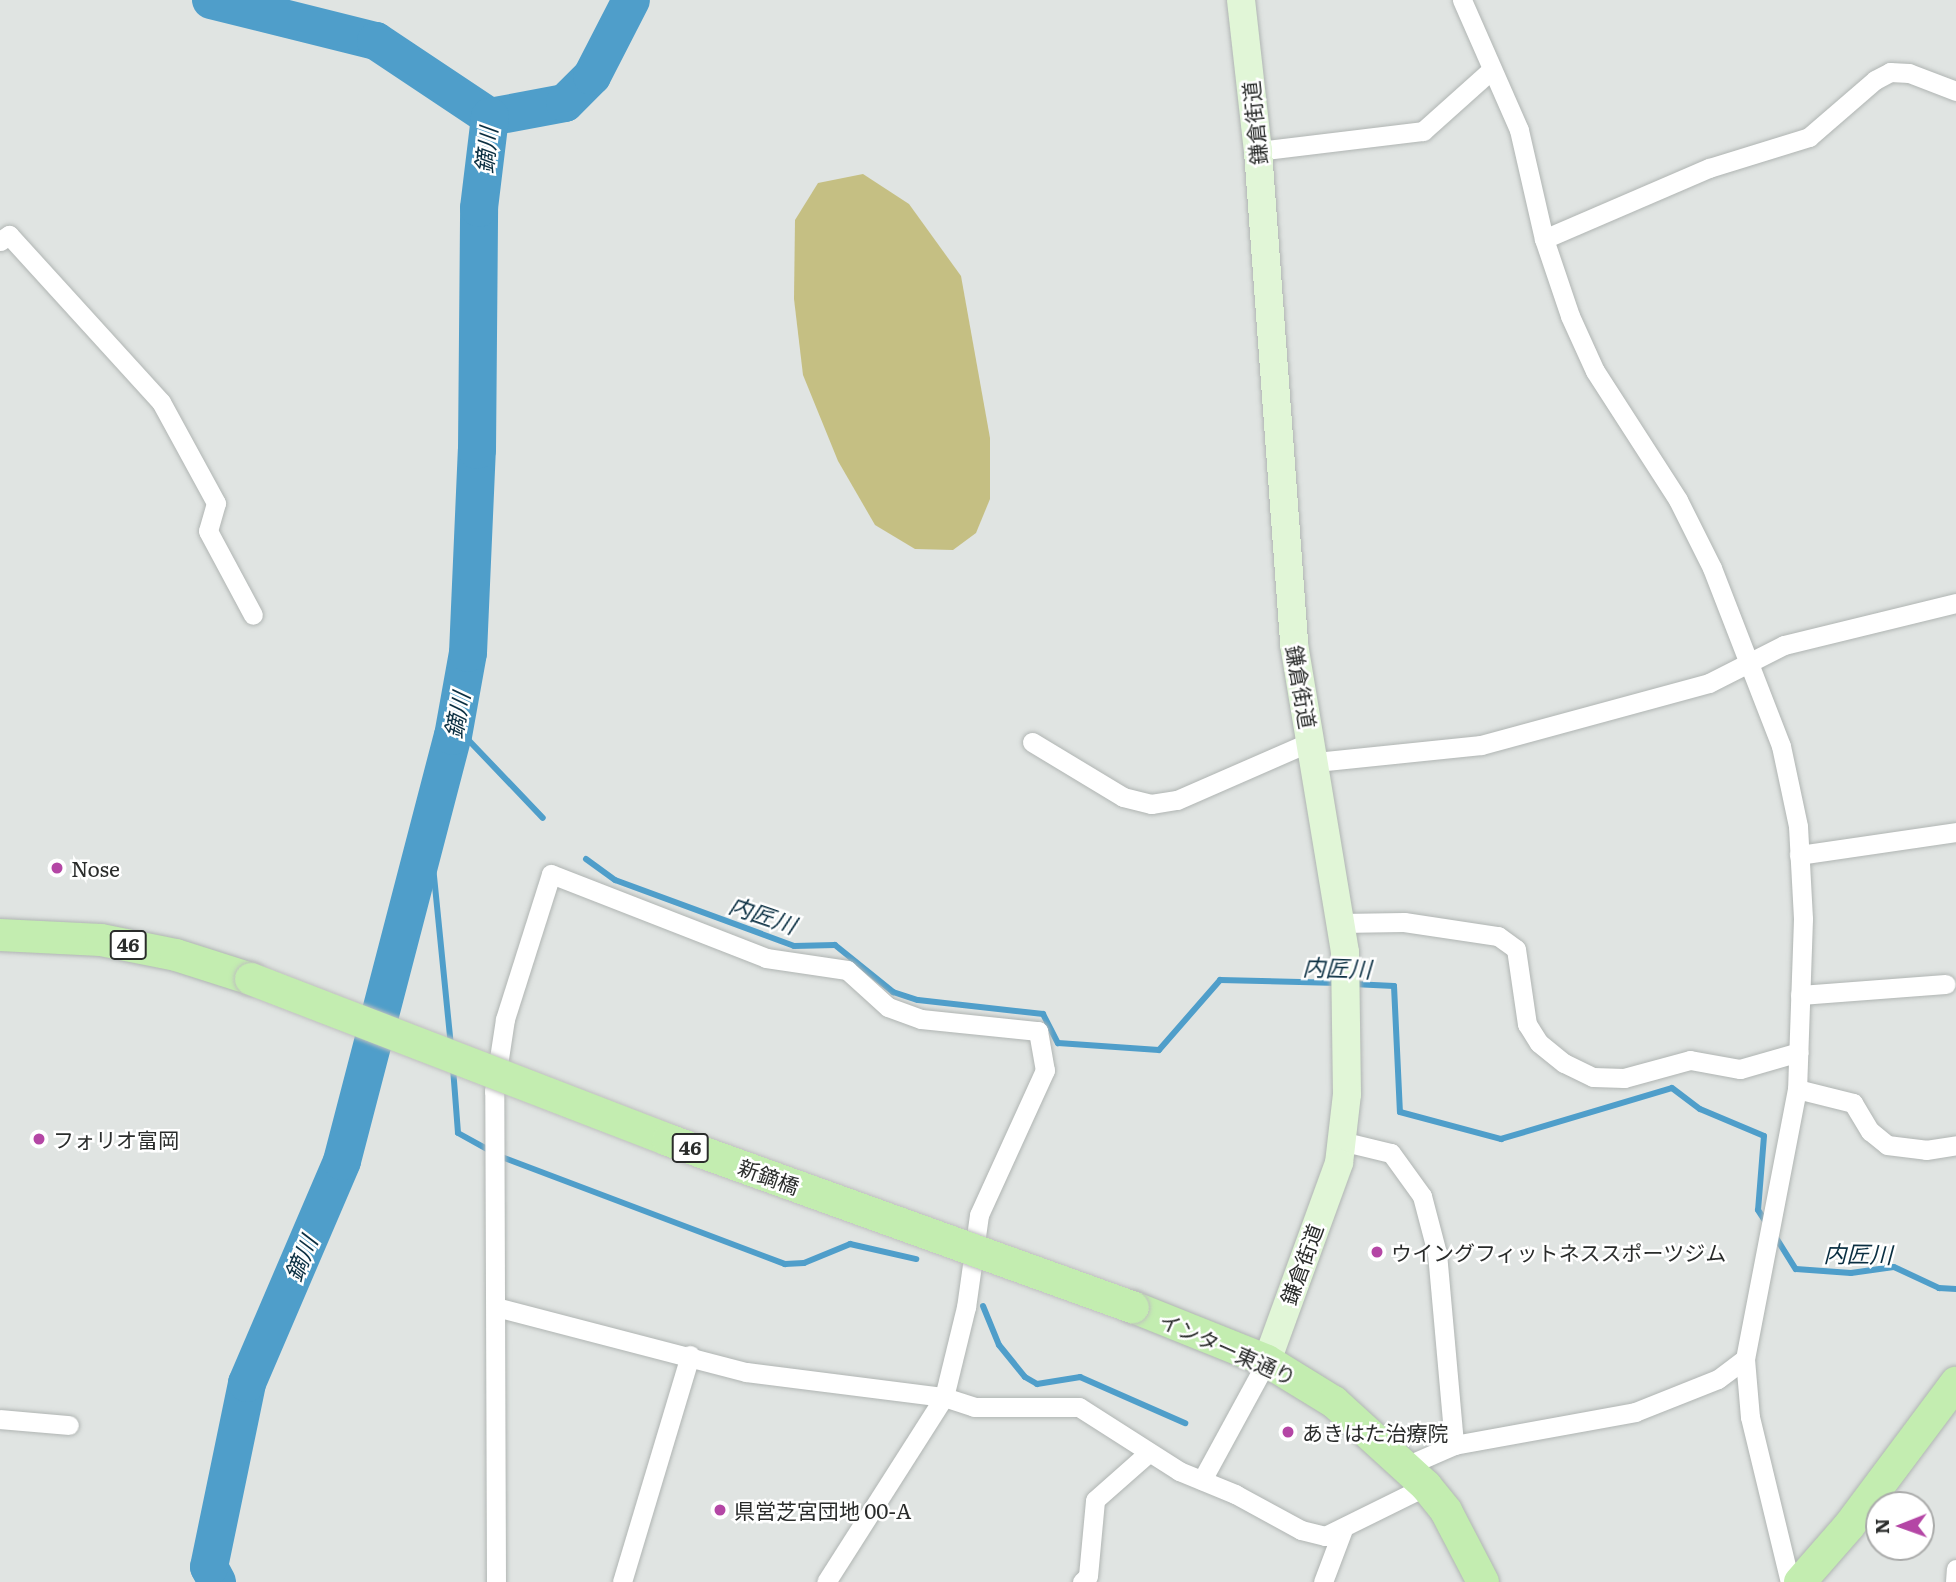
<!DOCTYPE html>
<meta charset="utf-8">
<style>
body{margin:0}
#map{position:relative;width:1956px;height:1582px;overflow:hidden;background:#e0e4e2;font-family:Literata,"Noto Sans JP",serif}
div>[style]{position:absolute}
.green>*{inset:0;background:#c5bf83}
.stream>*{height:6px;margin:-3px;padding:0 3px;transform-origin:3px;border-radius:3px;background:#4f9eca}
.river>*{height:38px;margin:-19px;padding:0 19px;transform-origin:19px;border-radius:19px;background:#4f9eca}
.roads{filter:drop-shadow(0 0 2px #b0b5b3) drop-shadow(0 0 2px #b0b5b3)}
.street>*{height:19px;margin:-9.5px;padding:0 9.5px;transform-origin:9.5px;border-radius:9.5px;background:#fff}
.secondary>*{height:28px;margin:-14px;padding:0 14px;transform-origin:14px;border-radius:14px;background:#e1f6d7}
.primary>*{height:32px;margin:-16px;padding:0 16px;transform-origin:16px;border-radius:16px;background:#c3edb0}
.bridges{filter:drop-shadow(0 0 2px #bfc0bf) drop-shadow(0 0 2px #bfc0bf)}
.primary-bridge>*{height:32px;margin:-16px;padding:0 16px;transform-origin:16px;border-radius:16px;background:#c3edb0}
.dots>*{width:19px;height:19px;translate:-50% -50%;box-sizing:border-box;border:4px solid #fff;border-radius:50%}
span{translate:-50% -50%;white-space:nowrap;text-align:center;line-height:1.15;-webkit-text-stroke:5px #fff;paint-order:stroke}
.shield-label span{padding:2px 5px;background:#fff;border:2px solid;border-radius:5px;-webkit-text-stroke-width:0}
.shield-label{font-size:19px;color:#2a2c2b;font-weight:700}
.street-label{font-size:21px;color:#2a2c2b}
.poi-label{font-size:21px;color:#2a2c2b}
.left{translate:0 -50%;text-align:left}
.water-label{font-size:23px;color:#092e41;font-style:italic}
.north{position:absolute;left:1865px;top:1491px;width:70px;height:70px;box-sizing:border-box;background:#fff;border:2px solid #aaabaa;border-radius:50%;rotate:269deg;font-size:19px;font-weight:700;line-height:28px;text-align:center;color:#2a2c2b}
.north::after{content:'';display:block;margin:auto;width:24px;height:32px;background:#b446a5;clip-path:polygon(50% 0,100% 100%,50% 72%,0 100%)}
</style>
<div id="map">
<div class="green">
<div style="clip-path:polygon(863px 174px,909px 204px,961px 276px,990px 438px,990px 499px,976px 533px,953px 550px,915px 549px,875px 525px,838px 461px,803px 375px,794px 299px,795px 220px,818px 183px)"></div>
</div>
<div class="stream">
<div style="left:455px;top:726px;width:127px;rotate:46.3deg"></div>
<div style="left:429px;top:826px;width:222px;rotate:84.3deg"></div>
<div style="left:586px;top:859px;width:36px;rotate:36deg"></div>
<div style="left:615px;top:880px;width:191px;rotate:20.2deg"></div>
<div style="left:794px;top:946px;width:41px;rotate:-1.4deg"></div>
<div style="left:835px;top:945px;width:75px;rotate:39deg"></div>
<div style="left:893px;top:992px;width:26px;rotate:18deg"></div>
<div style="left:918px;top:1000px;width:126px;rotate:6.4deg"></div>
<div style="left:1043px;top:1014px;width:33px;rotate:63deg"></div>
<div style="left:1058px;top:1043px;width:101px;rotate:4deg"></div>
<div style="left:1159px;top:1050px;width:93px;rotate:-48.9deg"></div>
<div style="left:1220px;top:980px;width:119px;rotate:1.4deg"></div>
<div style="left:1353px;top:984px;width:41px;rotate:2.8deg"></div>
<div style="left:1394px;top:986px;width:126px;rotate:87.3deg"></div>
<div style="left:1400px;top:1112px;width:105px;rotate:15deg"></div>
<div style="left:1501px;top:1139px;width:178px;rotate:-16.6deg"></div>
<div style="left:1672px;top:1088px;width:35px;rotate:37deg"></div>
<div style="left:1700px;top:1109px;width:69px;rotate:22.9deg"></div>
<div style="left:1764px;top:1136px;width:74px;rotate:94.6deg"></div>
<div style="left:1758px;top:1210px;width:17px;rotate:57deg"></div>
<div style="left:453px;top:1068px;width:65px;rotate:85.6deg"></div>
<div style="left:458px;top:1133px;width:37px;rotate:29deg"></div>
<div style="left:499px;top:1156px;width:306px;rotate:20.7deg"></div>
<div style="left:785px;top:1264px;width:19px;rotate:-3deg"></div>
<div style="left:804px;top:1263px;width:50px;rotate:-22.4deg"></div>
<div style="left:850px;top:1244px;width:68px;rotate:12.8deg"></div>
<div style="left:1775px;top:1236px;width:39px;rotate:58deg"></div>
<div style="left:1796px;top:1269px;width:55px;rotate:4.2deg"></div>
<div style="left:1851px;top:1273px;width:43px;rotate:-7.9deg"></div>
<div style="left:1894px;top:1267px;width:50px;rotate:25deg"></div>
<div style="left:1939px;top:1288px;width:17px;rotate:3deg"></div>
<div style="left:983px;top:1306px;width:42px;rotate:67.7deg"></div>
<div style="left:999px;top:1345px;width:41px;rotate:50.9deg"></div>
<div style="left:1025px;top:1377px;width:14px;rotate:30deg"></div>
<div style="left:1037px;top:1384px;width:44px;rotate:-9.2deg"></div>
<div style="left:1080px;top:1377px;width:115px;rotate:23.7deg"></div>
</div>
<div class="river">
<div style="left:211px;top:0;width:170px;rotate:14deg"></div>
<div style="left:376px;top:41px;width:137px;rotate:33.7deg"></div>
<div style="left:490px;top:117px;width:76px;rotate:-10.6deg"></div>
<div style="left:565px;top:103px;width:38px;rotate:-45deg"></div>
<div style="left:592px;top:76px;width:85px;rotate:-62.8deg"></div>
<div style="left:217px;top:1582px;width:17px;rotate:-118deg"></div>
<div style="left:209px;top:1567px;width:188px;rotate:-78.3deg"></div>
<div style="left:247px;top:1383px;width:241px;rotate:-66.8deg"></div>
<div style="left:342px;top:1161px;width:439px;rotate:-75.4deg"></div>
<div style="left:453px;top:736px;width:84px;rotate:-79.8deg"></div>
<div style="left:468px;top:653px;width:203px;rotate:-87.5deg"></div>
<div style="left:477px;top:450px;width:242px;rotate:-89.5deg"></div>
<div style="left:479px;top:208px;width:92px;rotate:-83.1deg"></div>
</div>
<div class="roads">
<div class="street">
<div style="left:1462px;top:0;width:142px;rotate:66.3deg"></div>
<div style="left:1519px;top:130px;width:112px;rotate:77.1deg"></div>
<div style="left:1544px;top:239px;width:81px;rotate:71.3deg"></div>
<div style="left:1570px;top:316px;width:60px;rotate:65.6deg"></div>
<div style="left:1595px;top:371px;width:153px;rotate:57.2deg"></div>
<div style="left:1678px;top:500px;width:76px;rotate:63.4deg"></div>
<div style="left:1712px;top:568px;width:191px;rotate:68.8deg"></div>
<div style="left:1781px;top:746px;width:82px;rotate:78deg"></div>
<div style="left:1798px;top:826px;width:93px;rotate:86.9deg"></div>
<div style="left:1803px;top:919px;width:170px;rotate:92deg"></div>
<div style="left:1797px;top:1089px;width:275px;rotate:100.9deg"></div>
<div style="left:1745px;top:1359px;width:58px;rotate:85.1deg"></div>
<div style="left:1750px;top:1417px;width:170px;rotate:76.4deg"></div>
<div style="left:1258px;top:151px;width:166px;rotate:-6.9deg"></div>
<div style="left:1423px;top:131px;width:90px;rotate:-41.8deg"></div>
<div style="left:1544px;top:239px;width:180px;rotate:-23.3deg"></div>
<div style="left:1709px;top:168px;width:105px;rotate:-17.2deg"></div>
<div style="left:1809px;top:137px;width:87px;rotate:-40.8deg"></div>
<div style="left:1875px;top:80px;width:17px;rotate:-28deg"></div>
<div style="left:1890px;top:72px;width:19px;rotate:3deg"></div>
<div style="left:1909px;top:73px;width:50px;rotate:21deg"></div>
<div style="left:0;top:241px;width:11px;rotate:-34deg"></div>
<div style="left:9px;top:235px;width:226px;rotate:47.7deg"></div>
<div style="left:161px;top:402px;width:115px;rotate:61.4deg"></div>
<div style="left:216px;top:503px;width:29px;rotate:106deg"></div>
<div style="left:208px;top:531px;width:95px;rotate:61.8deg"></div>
<div style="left:1032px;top:742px;width:106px;rotate:31.1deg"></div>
<div style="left:1123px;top:797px;width:29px;rotate:14deg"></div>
<div style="left:1151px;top:804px;width:26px;rotate:-9deg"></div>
<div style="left:1177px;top:800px;width:147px;rotate:-23.6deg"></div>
<div style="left:1316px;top:762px;width:166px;rotate:-5.9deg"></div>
<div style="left:1481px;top:745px;width:236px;rotate:-15.2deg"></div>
<div style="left:1709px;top:683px;width:84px;rotate:-26.9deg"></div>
<div style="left:1784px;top:645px;width:177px;rotate:-13.7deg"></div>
<div style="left:1799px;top:855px;width:159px;rotate:-8.3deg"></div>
<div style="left:1340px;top:923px;width:64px;rotate:-0.9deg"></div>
<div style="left:1404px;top:922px;width:95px;rotate:8.5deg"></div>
<div style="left:1498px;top:936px;width:22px;rotate:36deg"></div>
<div style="left:1516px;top:949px;width:76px;rotate:81.7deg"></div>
<div style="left:1527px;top:1024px;width:22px;rotate:58deg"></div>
<div style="left:1539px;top:1043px;width:32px;rotate:39deg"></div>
<div style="left:1564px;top:1063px;width:32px;rotate:26deg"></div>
<div style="left:1593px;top:1077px;width:31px;rotate:2deg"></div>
<div style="left:1624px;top:1078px;width:68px;rotate:-15.3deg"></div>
<div style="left:1690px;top:1060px;width:51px;rotate:10.2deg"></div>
<div style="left:1740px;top:1069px;width:61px;rotate:-16.1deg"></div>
<div style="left:1800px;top:995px;width:146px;rotate:-4.3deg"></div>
<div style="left:1797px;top:1089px;width:58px;rotate:14deg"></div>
<div style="left:1853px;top:1103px;width:33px;rotate:59deg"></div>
<div style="left:1870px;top:1131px;width:22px;rotate:39deg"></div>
<div style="left:1887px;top:1145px;width:39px;rotate:7deg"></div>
<div style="left:1926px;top:1150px;width:30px;rotate:-9deg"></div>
<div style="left:1341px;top:1141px;width:51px;rotate:13.5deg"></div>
<div style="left:1391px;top:1153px;width:53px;rotate:54.2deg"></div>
<div style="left:1422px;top:1196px;width:59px;rotate:75.3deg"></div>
<div style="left:1437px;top:1253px;width:193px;rotate:84.9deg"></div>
<div style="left:496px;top:1307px;width:258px;rotate:14.6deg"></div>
<div style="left:746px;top:1372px;width:200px;rotate:7.2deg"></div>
<div style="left:944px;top:1397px;width:32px;rotate:18deg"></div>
<div style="left:974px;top:1407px;width:105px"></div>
<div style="left:1079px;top:1407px;width:119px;rotate:32.6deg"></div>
<div style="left:1179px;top:1471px;width:61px;rotate:22.3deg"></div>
<div style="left:1235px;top:1494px;width:75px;rotate:28.6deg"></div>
<div style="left:1301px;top:1530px;width:25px;rotate:14deg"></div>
<div style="left:1325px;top:1536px;width:113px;rotate:-26.3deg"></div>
<div style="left:0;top:1419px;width:69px;rotate:5deg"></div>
<div style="left:1406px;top:1466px;width:52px;rotate:-23.6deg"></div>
<div style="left:1454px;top:1445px;width:184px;rotate:-10.3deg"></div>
<div style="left:1635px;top:1412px;width:89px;rotate:-21.7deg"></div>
<div style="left:1718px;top:1379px;width:34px;rotate:-37deg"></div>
<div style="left:1202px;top:1480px;width:136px;rotate:-61.4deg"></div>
<div style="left:496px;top:1582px;width:491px;rotate:-90.2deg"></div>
<div style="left:494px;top:1091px;width:73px;rotate:-81.3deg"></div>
<div style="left:505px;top:1019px;width:152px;rotate:-72.4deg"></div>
<div style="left:551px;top:874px;width:231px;rotate:21.3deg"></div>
<div style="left:766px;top:958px;width:82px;rotate:8.4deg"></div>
<div style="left:847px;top:970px;width:55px;rotate:42.1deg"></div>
<div style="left:888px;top:1007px;width:35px;rotate:20deg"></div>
<div style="left:921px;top:1019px;width:118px;rotate:5.9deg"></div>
<div style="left:1038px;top:1031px;width:40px;rotate:80deg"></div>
<div style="left:1045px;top:1070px;width:159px;rotate:114.5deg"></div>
<div style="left:979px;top:1215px;width:93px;rotate:98deg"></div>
<div style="left:966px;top:1307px;width:93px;rotate:103.7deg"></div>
<div style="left:944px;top:1397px;width:219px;rotate:122.5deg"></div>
<div style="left:622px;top:1582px;width:237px;rotate:-73.3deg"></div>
<div style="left:1082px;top:1582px;width:8px;rotate:-45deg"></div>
<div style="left:1088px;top:1576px;width:76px;rotate:-84.7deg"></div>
<div style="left:1095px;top:1500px;width:69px;rotate:-41.5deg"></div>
<div style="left:1323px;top:1582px;width:57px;rotate:-69.3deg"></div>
<div style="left:1955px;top:1582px;width:13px;rotate:-86deg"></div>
</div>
<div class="secondary">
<div style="left:1241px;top:0;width:152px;rotate:83.6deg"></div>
<div style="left:1258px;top:151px;width:494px;rotate:85.8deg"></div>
<div style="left:1294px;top:644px;width:312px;rotate:80.6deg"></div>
<div style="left:1345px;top:952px;width:142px;rotate:89.2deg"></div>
<div style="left:1347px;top:1094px;width:69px;rotate:96.6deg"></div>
<div style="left:1339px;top:1163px;width:211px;rotate:110deg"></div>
</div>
<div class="primary">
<div style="left:0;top:935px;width:101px;rotate:2.8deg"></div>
<div style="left:101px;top:940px;width:76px;rotate:11.3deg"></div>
<div style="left:176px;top:955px;width:79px;rotate:17.7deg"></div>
<div style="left:1133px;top:1307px;width:144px;rotate:21.9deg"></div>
<div style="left:1267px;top:1361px;width:79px;rotate:31.5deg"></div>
<div style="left:1334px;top:1402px;width:125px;rotate:42.4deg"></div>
<div style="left:1426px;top:1486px;width:32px;rotate:51deg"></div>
<div style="left:1446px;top:1511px;width:80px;rotate:62.5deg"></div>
<div style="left:1800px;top:1582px;width:74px;rotate:-48.8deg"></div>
<div style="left:1849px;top:1526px;width:179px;rotate:-53.2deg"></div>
</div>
</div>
<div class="bridges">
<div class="primary-bridge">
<div style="left:251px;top:979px;width:447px;rotate:21.1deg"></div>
<div style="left:668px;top:1140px;width:494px;rotate:19.8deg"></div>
</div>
</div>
<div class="dots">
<div style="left:57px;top:868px;background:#b446a5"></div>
<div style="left:39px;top:1139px;background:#b446a5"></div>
<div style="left:1377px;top:1252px;background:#b446a5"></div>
<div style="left:1288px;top:1432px;background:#b446a5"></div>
<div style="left:720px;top:1510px;background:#b446a5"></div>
</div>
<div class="shield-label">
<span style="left:128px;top:945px">46</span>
<span style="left:690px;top:1148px">46</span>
</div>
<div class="street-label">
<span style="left:1254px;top:123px;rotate:-96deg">鎌倉街道</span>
<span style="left:1302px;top:687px;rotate:80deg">鎌倉街道</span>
<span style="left:769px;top:1176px;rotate:20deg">新鏑橋</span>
<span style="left:1301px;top:1264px;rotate:-70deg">鎌倉街道</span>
<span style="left:1228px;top:1348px;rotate:24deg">インター東通り</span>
</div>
<div class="poi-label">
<span class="left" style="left:71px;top:868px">Nose</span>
<span class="left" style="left:53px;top:1139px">フォリオ富岡</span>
<span class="left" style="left:1391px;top:1252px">ウイングフィットネススポーツジム</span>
<span class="left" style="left:1302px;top:1432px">あきはた治療院</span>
<span class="left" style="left:734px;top:1510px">県営芝宮団地 00-A</span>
</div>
<div class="water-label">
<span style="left:485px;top:150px;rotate:-84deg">鏑川</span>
<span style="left:456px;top:715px;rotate:-79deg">鏑川</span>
<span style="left:763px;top:914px;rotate:19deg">内匠川</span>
<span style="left:1337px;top:967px;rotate:2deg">内匠川</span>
<span style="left:1858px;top:1253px;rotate:1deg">内匠川</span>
<span style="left:300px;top:1258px;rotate:-67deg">鏑川</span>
</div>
<div class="north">N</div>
</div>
